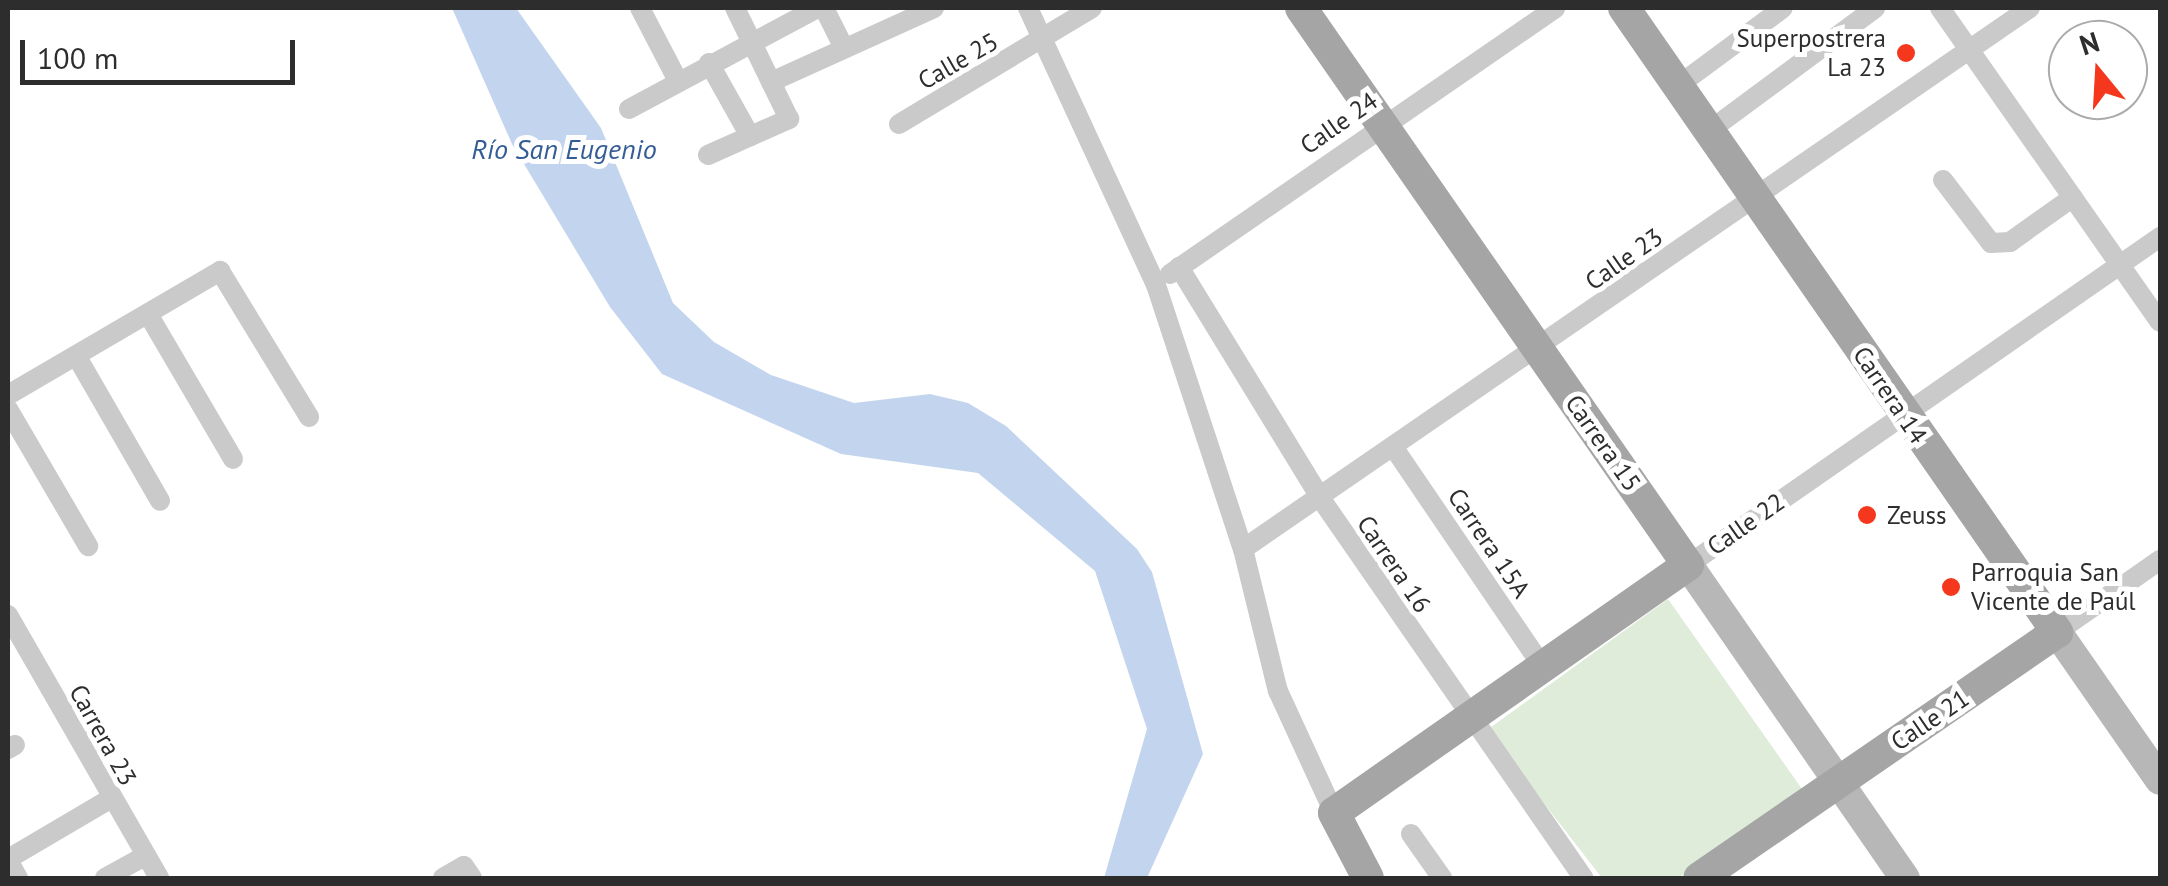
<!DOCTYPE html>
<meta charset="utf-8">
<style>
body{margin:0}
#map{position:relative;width:2168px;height:886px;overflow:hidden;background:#fff;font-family:"PT Sans",sans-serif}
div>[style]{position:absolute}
.green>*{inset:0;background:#dfecd9}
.water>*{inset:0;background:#c3d5ee}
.street>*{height:20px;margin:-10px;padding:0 10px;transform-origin:10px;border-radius:10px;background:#cacaca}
.secondary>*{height:30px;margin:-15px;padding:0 15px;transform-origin:15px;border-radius:15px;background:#b7b7b7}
.primary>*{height:32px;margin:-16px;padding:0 16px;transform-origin:16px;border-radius:16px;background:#a5a5a5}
.dots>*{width:28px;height:28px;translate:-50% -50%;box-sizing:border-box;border:5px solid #fff;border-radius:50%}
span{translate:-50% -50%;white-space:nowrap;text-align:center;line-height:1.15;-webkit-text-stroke:10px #fff;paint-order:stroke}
.poi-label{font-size:25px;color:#2d2d2d}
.right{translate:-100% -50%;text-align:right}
.left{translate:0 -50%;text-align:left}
.street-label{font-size:25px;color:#2d2d2d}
.water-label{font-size:28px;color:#345d96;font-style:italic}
.frame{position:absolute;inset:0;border:10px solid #2d2d2d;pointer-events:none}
.north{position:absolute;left:2048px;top:20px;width:100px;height:100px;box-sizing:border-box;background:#fff;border:2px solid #ababab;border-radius:50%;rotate:342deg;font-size:28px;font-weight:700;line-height:40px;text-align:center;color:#2d2d2d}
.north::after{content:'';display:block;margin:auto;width:35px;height:45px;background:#f5371e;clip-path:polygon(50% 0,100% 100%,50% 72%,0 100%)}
.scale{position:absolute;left:20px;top:40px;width:275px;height:45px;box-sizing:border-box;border:5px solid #2d2d2d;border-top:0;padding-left:12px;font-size:30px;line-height:35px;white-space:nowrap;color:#2d2d2d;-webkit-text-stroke:8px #fff;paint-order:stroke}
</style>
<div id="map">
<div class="green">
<div style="clip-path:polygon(1668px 599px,1802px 789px,1678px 878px,1602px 878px,1487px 730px)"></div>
</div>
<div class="water">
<div style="clip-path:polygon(452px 8px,516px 8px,601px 128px,673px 303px,714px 342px,771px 375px,854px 403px,930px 394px,968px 403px,1006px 426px,1137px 549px,1152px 572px,1203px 754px,1147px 878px,1104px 878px,1147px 729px,1095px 571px,978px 473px,841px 454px,662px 374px,610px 307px,512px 144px)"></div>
</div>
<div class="street">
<div style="left:640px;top:8px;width:80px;rotate:62.5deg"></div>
<div style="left:824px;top:8px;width:45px;rotate:63.4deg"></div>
<div style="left:1028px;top:8px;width:305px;rotate:65.2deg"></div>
<div style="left:1156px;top:285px;width:278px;rotate:71.8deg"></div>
<div style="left:1243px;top:549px;width:146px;rotate:76.2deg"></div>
<div style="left:1278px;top:691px;width:134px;rotate:65.3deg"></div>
<div style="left:1940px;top:8px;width:383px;rotate:55deg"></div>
<div style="left:709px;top:63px;width:84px;rotate:60.7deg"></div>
<div style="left:771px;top:82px;width:179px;rotate:-24.4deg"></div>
<div style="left:1679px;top:85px;width:129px;rotate:-36.5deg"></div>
<div style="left:629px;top:109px;width:213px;rotate:-28.2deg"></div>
<div style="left:899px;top:124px;width:225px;rotate:-31deg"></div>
<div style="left:1709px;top:131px;width:207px;rotate:-36.5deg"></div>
<div style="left:708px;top:155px;width:89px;rotate:-24deg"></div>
<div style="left:789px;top:119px;width:123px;rotate:-115.9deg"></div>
<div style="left:1943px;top:180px;width:79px;rotate:52.7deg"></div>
<div style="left:1991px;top:243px;width:19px;rotate:-3deg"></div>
<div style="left:2010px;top:242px;width:77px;rotate:-35.5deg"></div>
<div style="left:1179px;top:267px;width:272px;rotate:58.5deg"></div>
<div style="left:1321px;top:499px;width:461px;rotate:55.3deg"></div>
<div style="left:1170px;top:274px;width:468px;rotate:-34.6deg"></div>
<div style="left:148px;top:314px;width:168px;rotate:59.6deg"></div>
<div style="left:77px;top:357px;width:166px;rotate:60deg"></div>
<div style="left:8px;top:395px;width:246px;rotate:-30.3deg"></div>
<div style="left:220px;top:271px;width:171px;rotate:58.6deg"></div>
<div style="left:8px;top:409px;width:159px;rotate:59.7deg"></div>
<div style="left:1394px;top:448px;width:265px;rotate:55.8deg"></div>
<div style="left:1243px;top:549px;width:955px;rotate:-34.51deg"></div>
<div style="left:1688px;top:565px;width:575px;rotate:-34.8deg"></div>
<div style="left:8px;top:615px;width:303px;rotate:60.1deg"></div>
<div style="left:2057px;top:632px;width:126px;rotate:-35deg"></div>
<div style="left:8px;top:749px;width:8px;rotate:-30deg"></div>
<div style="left:1411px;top:834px;width:54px;rotate:54.8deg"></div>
<div style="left:8px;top:859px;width:118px;rotate:-30.5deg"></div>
<div style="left:8px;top:860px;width:21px;rotate:61deg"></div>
<div style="left:105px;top:878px;width:46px;rotate:-28.8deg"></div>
<div style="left:443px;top:878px;width:24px;rotate:-30deg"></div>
<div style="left:464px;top:866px;width:14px;rotate:56deg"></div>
</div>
<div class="secondary">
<div style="left:1688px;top:565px;width:381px;rotate:55.3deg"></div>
<div style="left:2057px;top:632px;width:180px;rotate:55.2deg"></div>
</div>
<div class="primary">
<div style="left:1301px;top:8px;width:678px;rotate:55.21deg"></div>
<div style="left:1688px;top:565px;width:432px;rotate:145deg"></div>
<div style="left:1334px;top:813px;width:73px;rotate:62.4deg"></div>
<div style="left:1624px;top:8px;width:760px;rotate:55.24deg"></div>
<div style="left:2057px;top:632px;width:434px;rotate:145.5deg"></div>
</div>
<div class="dots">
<div style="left:1906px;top:53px;background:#f5371e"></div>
<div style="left:1867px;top:515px;background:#f5371e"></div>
<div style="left:1951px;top:587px;background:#f5371e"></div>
</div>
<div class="poi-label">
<span class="right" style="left:1886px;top:53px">Superpostrera<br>La 23</span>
<span class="left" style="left:1887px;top:515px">Zeuss</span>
<span class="left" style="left:1971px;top:587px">Parroquia San<br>Vicente de Paúl</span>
</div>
<div class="street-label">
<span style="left:958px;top:61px;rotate:-30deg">Calle 25</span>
<span style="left:1339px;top:123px;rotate:-35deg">Calle 24</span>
<span style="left:1624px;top:259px;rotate:-35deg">Calle 23</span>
<span style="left:1890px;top:395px;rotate:56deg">Carrera 14</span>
<span style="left:1603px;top:443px;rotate:55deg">Carrera 15</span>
<span style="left:1746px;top:524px;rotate:-35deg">Calle 22</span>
<span style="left:1489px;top:543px;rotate:56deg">Carrera 15A</span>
<span style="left:1394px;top:564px;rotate:56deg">Carrera 16</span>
<span style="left:1930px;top:720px;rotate:-34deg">Calle 21</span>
<span style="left:103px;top:735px;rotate:61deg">Carrera 23</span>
</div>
<div class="water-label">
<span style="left:564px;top:149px">Río San Eugenio</span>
</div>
<div class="frame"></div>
<div class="north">N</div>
<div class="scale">100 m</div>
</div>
